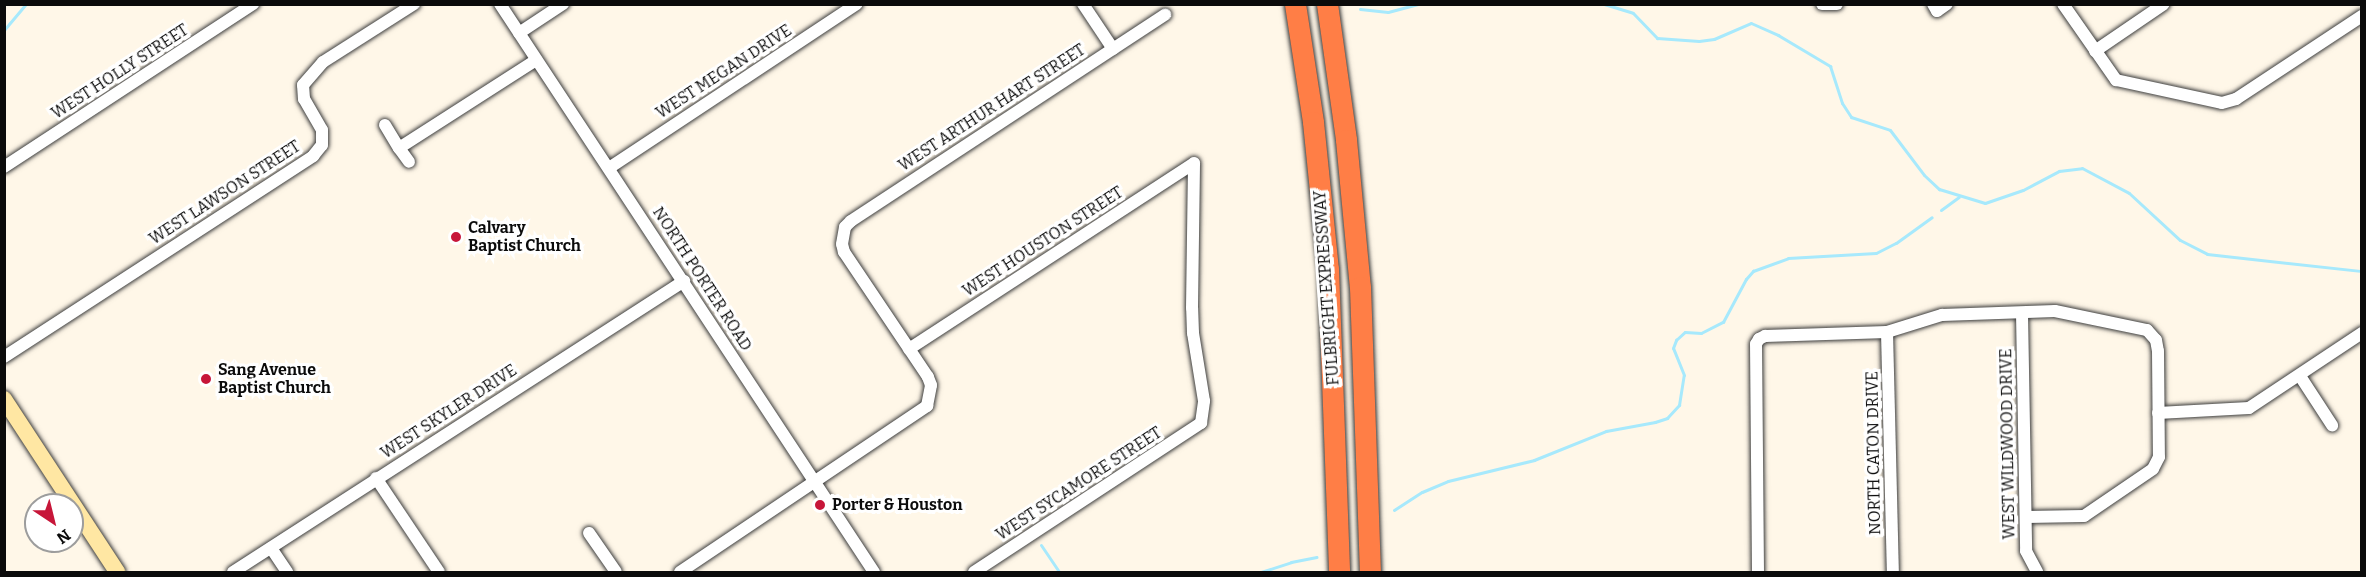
<!DOCTYPE html>
<style>
body{margin:0}
#map{position:relative;width:2366px;height:577px;overflow:hidden;background:#fff7e8;font-family:Bitter,serif}
div>[style]{position:absolute}
.stream>*{height:3px;margin:-1.5px;padding:0 1.5px;transform-origin:1.5px;border-radius:1.5px;background:#a7e9fc}
.roads{filter:drop-shadow(0 0 2px #3e3e3e) drop-shadow(0 0 2px #3e3e3e)}
.street>*{height:12px;margin:-6px;padding:0 6px;transform-origin:6px;border-radius:6px;background:#fff}
.secondary>*{height:16px;margin:-8px;padding:0 8px;transform-origin:8px;border-radius:8px;background:#ffe7a3}
.highway>*{height:21px;margin:-10.5px;padding:0 10.5px;transform-origin:10.5px;border-radius:10.5px;background:#ff7e46}
.dots>*{width:16px;height:16px;translate:-50% -50%;box-sizing:border-box;border:3px solid #fff;border-radius:50%}
span{translate:-50% -50%;white-space:nowrap;text-align:center;line-height:1.15;-webkit-text-stroke:6px #fff;paint-order:stroke}
.street-label{font-size:16px;color:#0b0b0b}
.poi-label{font-size:16px;color:#0b0b0b;font-weight:700}
.left{translate:0 -50%;text-align:left}
.frame{position:absolute;inset:0;border:6px solid #0b0b0b;pointer-events:none}
.north{position:absolute;left:24px;top:493px;width:60px;height:60px;box-sizing:border-box;background:#fff;border:2px solid #9d9d9d;border-radius:50%;rotate:145deg;font-size:16px;font-weight:700;line-height:24px;text-align:center;color:#0b0b0b}
.north::after{content:'';display:block;margin:auto;width:21px;height:27px;background:#c71639;clip-path:polygon(50% 0,100% 100%,50% 72%,0 100%)}
</style>
<div id="map">
<div class="stream">
<div style="left:1426px;top:4px;width:12px"></div>
<div style="left:1604px;top:4px;width:30px;rotate:17deg"></div>
<div style="left:1633px;top:13px;width:35px;rotate:46deg"></div>
<div style="left:1657px;top:38px;width:42px;rotate:4.1deg"></div>
<div style="left:1699px;top:41px;width:15px;rotate:-8deg"></div>
<div style="left:1714px;top:39px;width:40px;rotate:-23.4deg"></div>
<div style="left:1751px;top:23px;width:30px;rotate:24deg"></div>
<div style="left:1778px;top:35px;width:61px;rotate:30.8deg"></div>
<div style="left:1830px;top:66px;width:39px;rotate:72deg"></div>
<div style="left:1842px;top:103px;width:17px;rotate:57deg"></div>
<div style="left:1851px;top:117px;width:41px;rotate:18.4deg"></div>
<div style="left:1890px;top:130px;width:56px;rotate:52.9deg"></div>
<div style="left:1924px;top:175px;width:21px;rotate:43deg"></div>
<div style="left:1939px;top:189px;width:48px;rotate:16.9deg"></div>
<div style="left:1985px;top:203px;width:40px;rotate:-18.9deg"></div>
<div style="left:2023px;top:190px;width:41px;rotate:-27.8deg"></div>
<div style="left:2059px;top:171px;width:23px;rotate:-7deg"></div>
<div style="left:2082px;top:168px;width:53px;rotate:28deg"></div>
<div style="left:2129px;top:193px;width:69px;rotate:42.7deg"></div>
<div style="left:2180px;top:240px;width:30px;rotate:27deg"></div>
<div style="left:2207px;top:254px;width:156px;rotate:6.3deg"></div>
<div style="left:1360px;top:9px;width:28px;rotate:6deg"></div>
<div style="left:1388px;top:12px;width:31px;rotate:-15deg"></div>
<div style="left:4px;top:30px;width:34px;rotate:-50deg"></div>
<div style="left:1941px;top:210px;width:22px;rotate:-36deg"></div>
<div style="left:1394px;top:510px;width:33px;rotate:-33deg"></div>
<div style="left:1422px;top:492px;width:28px;rotate:-23deg"></div>
<div style="left:1448px;top:481px;width:89px;rotate:-13.7deg"></div>
<div style="left:1534px;top:460px;width:78px;rotate:-21.9deg"></div>
<div style="left:1606px;top:431px;width:50px;rotate:-10.4deg"></div>
<div style="left:1655px;top:422px;width:13px;rotate:-18deg"></div>
<div style="left:1667px;top:418px;width:18px;rotate:-47deg"></div>
<div style="left:1679px;top:405px;width:30px;rotate:-81deg"></div>
<div style="left:1684px;top:375px;width:29px;rotate:-112deg"></div>
<div style="left:1673px;top:348px;width:9px;rotate:-69deg"></div>
<div style="left:1676px;top:340px;width:12px;rotate:-42deg"></div>
<div style="left:1685px;top:332px;width:16px;rotate:4deg"></div>
<div style="left:1701px;top:333px;width:25px;rotate:-27deg"></div>
<div style="left:1723px;top:322px;width:49px;rotate:-61.9deg"></div>
<div style="left:1746px;top:279px;width:11px;rotate:-49deg"></div>
<div style="left:1753px;top:271px;width:37px;rotate:-20deg"></div>
<div style="left:1788px;top:258px;width:88px;rotate:-3.3deg"></div>
<div style="left:1876px;top:253px;width:22px;rotate:-27deg"></div>
<div style="left:1896px;top:243px;width:44px;rotate:-35.8deg"></div>
<div style="left:1041px;top:545px;width:32px;rotate:56deg"></div>
<div style="left:1261px;top:572px;width:32px;rotate:-18deg"></div>
<div style="left:1291px;top:562px;width:26px;rotate:-11deg"></div>
</div>
<div class="roads">
<div class="street">
<div style="left:500px;top:4px;width:680px;rotate:56.64deg"></div>
<div style="left:1083px;top:4px;width:54px;rotate:56.3deg"></div>
<div style="left:1822px;top:4px;width:15px"></div>
<div style="left:1933px;top:4px;width:8px;rotate:60deg"></div>
<div style="left:1937px;top:11px;width:12px;rotate:-35deg"></div>
<div style="left:2063px;top:4px;width:93px;rotate:55.1deg"></div>
<div style="left:2116px;top:80px;width:108px;rotate:12.2deg"></div>
<div style="left:2222px;top:103px;width:15px;rotate:-16deg"></div>
<div style="left:2236px;top:99px;width:151px;rotate:-33.4deg"></div>
<div style="left:519px;top:33px;width:53px;rotate:-33.4deg"></div>
<div style="left:2095px;top:51px;width:83px;rotate:-34.3deg"></div>
<div style="left:385px;top:125px;width:27px;rotate:59deg"></div>
<div style="left:399px;top:148px;width:163px;rotate:-32.7deg"></div>
<div style="left:399px;top:148px;width:17px;rotate:54deg"></div>
<div style="left:4px;top:167px;width:298px;rotate:-33.2deg"></div>
<div style="left:609px;top:168px;width:297px;rotate:-33.5deg"></div>
<div style="left:2022px;top:313px;width:238px;rotate:89deg"></div>
<div style="left:2026px;top:551px;width:24px;rotate:62deg"></div>
<div style="left:1887px;top:332px;width:240px;rotate:88.6deg"></div>
<div style="left:909px;top:349px;width:340px;rotate:-33.1deg"></div>
<div style="left:4px;top:357px;width:369px;rotate:-33deg"></div>
<div style="left:313px;top:156px;width:14px;rotate:-51deg"></div>
<div style="left:322px;top:145px;width:15px;rotate:-90deg"></div>
<div style="left:322px;top:130px;width:36px;rotate:-120deg"></div>
<div style="left:304px;top:99px;width:14px;rotate:-94deg"></div>
<div style="left:303px;top:85px;width:30px;rotate:-49deg"></div>
<div style="left:323px;top:62px;width:108px;rotate:-32.5deg"></div>
<div style="left:2300px;top:376px;width:59px;rotate:56.9deg"></div>
<div style="left:2158px;top:413px;width:91px;rotate:-3.1deg"></div>
<div style="left:2249px;top:408px;width:136px;rotate:-33.6deg"></div>
<div style="left:376px;top:478px;width:113px;rotate:56.2deg"></div>
<div style="left:589px;top:533px;width:47px;rotate:55.3deg"></div>
<div style="left:271px;top:548px;width:29px;rotate:56deg"></div>
<div style="left:233px;top:572px;width:537px;rotate:-32.83deg"></div>
<div style="left:680px;top:572px;width:298px;rotate:-33.9deg"></div>
<div style="left:927px;top:406px;width:21px;rotate:-79deg"></div>
<div style="left:931px;top:385px;width:9px;rotate:-111deg"></div>
<div style="left:928px;top:377px;width:151px;rotate:-123.9deg"></div>
<div style="left:844px;top:252px;width:8px;rotate:-104deg"></div>
<div style="left:842px;top:244px;width:17px;rotate:-80deg"></div>
<div style="left:845px;top:227px;width:8px;rotate:-45deg"></div>
<div style="left:851px;top:221px;width:376px;rotate:-33.3deg"></div>
<div style="left:974px;top:572px;width:272px;rotate:-33.3deg"></div>
<div style="left:1201px;top:423px;width:22px;rotate:-82deg"></div>
<div style="left:1204px;top:401px;width:69px;rotate:-99.2deg"></div>
<div style="left:1193px;top:333px;width:25px;rotate:-92deg"></div>
<div style="left:1192px;top:308px;width:145px;rotate:-89.2deg"></div>
<div style="left:1758px;top:572px;width:228px;rotate:-90.5deg"></div>
<div style="left:1756px;top:344px;width:6px;rotate:-59deg"></div>
<div style="left:1759px;top:339px;width:7px;rotate:-27deg"></div>
<div style="left:1765px;top:336px;width:122px;rotate:-1.9deg"></div>
<div style="left:1887px;top:332px;width:58px;rotate:-17.2deg"></div>
<div style="left:1942px;top:315px;width:113px;rotate:-2deg"></div>
<div style="left:2055px;top:311px;width:94px;rotate:11.7deg"></div>
<div style="left:2147px;top:330px;width:13px;rotate:48deg"></div>
<div style="left:2156px;top:340px;width:11px;rotate:80deg"></div>
<div style="left:2158px;top:351px;width:106px;rotate:89.5deg"></div>
<div style="left:2159px;top:457px;width:13px;rotate:117deg"></div>
<div style="left:2153px;top:469px;width:83px;rotate:145.7deg"></div>
<div style="left:2084px;top:516px;width:58px;rotate:179deg"></div>
</div>
<div class="secondary">
<div style="left:4px;top:399px;width:207px;rotate:56.8deg"></div>
</div>
<div class="highway">
<div style="left:1295px;top:4px;width:119px;rotate:81.3deg"></div>
<div style="left:1313px;top:122px;width:148px;rotate:84.2deg"></div>
<div style="left:1328px;top:269px;width:303px;rotate:87.9deg"></div>
<div style="left:1327px;top:4px;width:137px;rotate:82deg"></div>
<div style="left:1346px;top:140px;width:148px;rotate:84.6deg"></div>
<div style="left:1360px;top:287px;width:285px;rotate:88deg"></div>
</div>
</div>
<div class="dots">
<div style="left:456px;top:237px;background:#c71639"></div>
<div style="left:206px;top:379px;background:#c71639"></div>
<div style="left:820px;top:505px;background:#c71639"></div>
</div>
<div class="street-label">
<span style="left:120px;top:72px;rotate:-33deg">WEST HOLLY STREET</span>
<span style="left:724px;top:72px;rotate:-33deg">WEST MEGAN DRIVE</span>
<span style="left:992px;top:108px;rotate:-33deg">WEST ARTHUR HART STREET</span>
<span style="left:225px;top:193px;rotate:-33deg">WEST LAWSON STREET</span>
<span style="left:1043px;top:242px;rotate:-33deg">WEST HOUSTON STREET</span>
<span style="left:702px;top:279px;rotate:57deg">NORTH PORTER ROAD</span>
<span style="left:1327px;top:288px;rotate:-94deg">FULBRIGHT EXPRESSWAY</span>
<span style="left:449px;top:412px;rotate:-33deg">WEST SKYLER DRIVE</span>
<span style="left:2008px;top:444px;rotate:-91deg">WEST WILDWOOD DRIVE</span>
<span style="left:1874px;top:453px;rotate:-91deg">NORTH CATON DRIVE</span>
<span style="left:1079px;top:484px;rotate:-33deg">WEST SYCAMORE STREET</span>
</div>
<div class="poi-label">
<span class="left" style="left:468px;top:237px">Calvary<br>Baptist Church</span>
<span class="left" style="left:218px;top:379px">Sang Avenue<br>Baptist Church</span>
<span class="left" style="left:832px;top:505px">Porter &amp; Houston</span>
</div>
<div class="frame"></div>
<div class="north">N</div>
</div>
